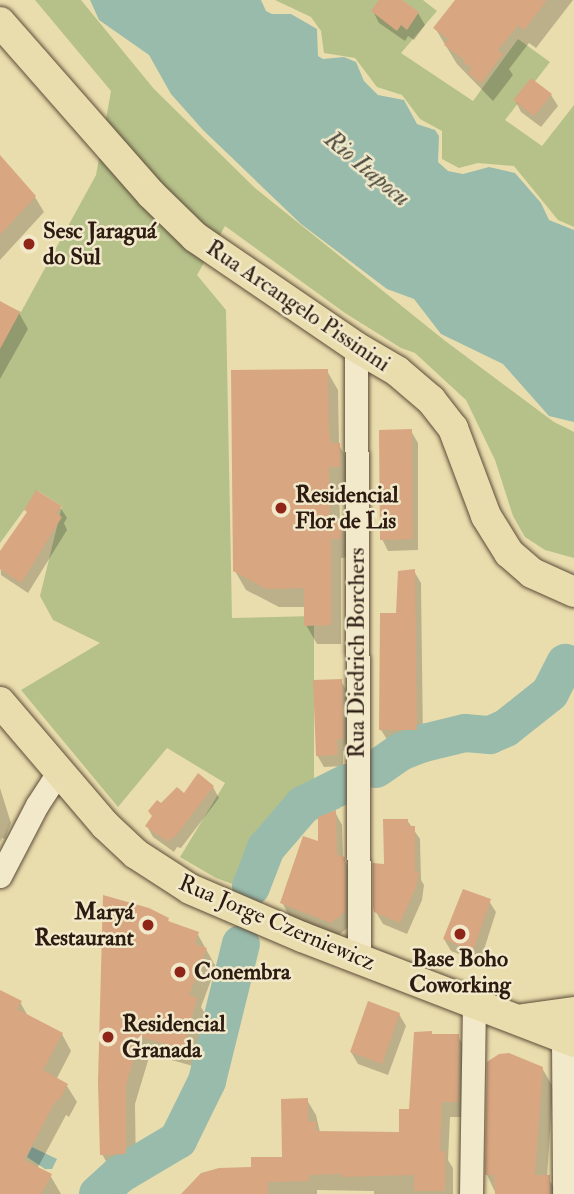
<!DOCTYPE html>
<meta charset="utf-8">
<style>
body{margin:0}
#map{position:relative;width:574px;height:1194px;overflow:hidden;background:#eaddad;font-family:"IM FELL Double Pica",serif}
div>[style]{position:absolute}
.green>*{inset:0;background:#b6c18a}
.water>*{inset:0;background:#98bbac}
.shadow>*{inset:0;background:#0003}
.river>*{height:38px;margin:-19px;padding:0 19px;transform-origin:19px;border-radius:19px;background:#98bbac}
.building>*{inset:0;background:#d8a681}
.roads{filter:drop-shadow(0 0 2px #5c4c39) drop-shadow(0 0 2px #5c4c39)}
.minor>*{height:23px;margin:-11.5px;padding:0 11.5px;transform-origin:11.5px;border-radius:11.5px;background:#f1e9ca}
.major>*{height:30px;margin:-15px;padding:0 15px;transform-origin:15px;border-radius:15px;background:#eaddad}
.dots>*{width:19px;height:19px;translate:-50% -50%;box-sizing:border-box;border:4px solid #f1e9ca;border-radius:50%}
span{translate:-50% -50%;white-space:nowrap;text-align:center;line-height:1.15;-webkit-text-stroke:5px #f1e9ca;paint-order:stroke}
.poi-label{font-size:23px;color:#2d1b12;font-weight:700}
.left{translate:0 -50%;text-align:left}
.right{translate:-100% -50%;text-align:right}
.street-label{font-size:23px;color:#2d1b12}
.water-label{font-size:24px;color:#4d4b40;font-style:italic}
</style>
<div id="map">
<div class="green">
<div style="clip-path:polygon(35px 0,81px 0,154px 89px,255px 188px,444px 340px,554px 422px,574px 432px,574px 558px,545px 550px,525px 537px,513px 516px,495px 460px,466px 400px,415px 353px,401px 348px,345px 313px,225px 226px,197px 275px,226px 310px,232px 618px,314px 616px,314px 784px,341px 784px,340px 808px,316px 816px,282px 843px,263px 895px,216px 878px,180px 857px,225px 783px,167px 748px,118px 807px,21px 690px,100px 643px,53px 620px,40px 596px,62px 506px,38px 491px,0 543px,0 302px,21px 312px,96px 175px,111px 91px)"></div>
<div style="clip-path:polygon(275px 0,423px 0,437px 11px,401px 53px,473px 101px,518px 39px,550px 62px,505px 120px,542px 146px,574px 105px,574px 227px,558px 220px,514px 166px,478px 163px,459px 168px,442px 159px,442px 131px,420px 119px,402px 95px,377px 87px,355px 58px,324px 53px,321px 31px,311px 17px)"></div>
</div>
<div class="water">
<div style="clip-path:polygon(90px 0,261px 0,266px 11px,272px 14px,291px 14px,317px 29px,318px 56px,323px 59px,344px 57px,356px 62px,364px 81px,378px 95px,404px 100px,417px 124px,435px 130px,439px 136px,438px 162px,448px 171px,463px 174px,489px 167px,515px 173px,541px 203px,549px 220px,574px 230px,574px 422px,549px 416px,503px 364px,441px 334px,414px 299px,387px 289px,301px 224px,203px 130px,171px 94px,149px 55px,99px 20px)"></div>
<div style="clip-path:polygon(32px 1147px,57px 1159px,52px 1169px,45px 1169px,27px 1157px)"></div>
</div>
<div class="shadow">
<div style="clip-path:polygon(381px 0,399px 0,418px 13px,425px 25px,414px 40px,408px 36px,405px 41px,379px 23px,373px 11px)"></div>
<div style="clip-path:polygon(477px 0,573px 0,536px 48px,529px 43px,509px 69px,513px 75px,493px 101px,457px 64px,435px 28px)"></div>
<div style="clip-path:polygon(551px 95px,558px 106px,541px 127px,521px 112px,515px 100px)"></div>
<div style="clip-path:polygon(0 158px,35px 197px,44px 212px,0 260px)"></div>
<div style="clip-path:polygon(0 303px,19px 313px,28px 329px,0 379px)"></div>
<div style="clip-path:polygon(327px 371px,338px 390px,339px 445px,350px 464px,350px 485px,339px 486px,340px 523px,351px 543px,351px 557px,341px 558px,341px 644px,317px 644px,306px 625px,306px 607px,279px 607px,246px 590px,235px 571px)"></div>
<div style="clip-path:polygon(411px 431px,418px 443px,418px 550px,388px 551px,382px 539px)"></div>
<div style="clip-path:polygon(60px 507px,67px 518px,64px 523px,67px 530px,28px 593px,1px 575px,0 554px)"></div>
<div style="clip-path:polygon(414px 571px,421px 583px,423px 741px,388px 741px,381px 730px,397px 614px)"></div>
<div style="clip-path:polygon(341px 681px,348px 693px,348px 751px,343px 751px,343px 766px,324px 767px,317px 755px)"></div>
<div style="clip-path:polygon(213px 787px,219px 798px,181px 848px,177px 847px,174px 852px,153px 837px,147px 826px,162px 806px)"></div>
<div style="clip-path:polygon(0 788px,11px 823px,5px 839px,2px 838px,0 842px)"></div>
<div style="clip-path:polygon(335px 812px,342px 825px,343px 857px,351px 872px,351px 925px,339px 935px,289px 916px,282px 902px,319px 844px)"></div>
<div style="clip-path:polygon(407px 820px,420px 839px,421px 880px,424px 885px,422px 900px,407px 934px,383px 924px,376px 912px,386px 865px)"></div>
<div style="clip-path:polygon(489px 901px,496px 912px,480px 962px,451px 951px,444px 939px)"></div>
<div style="clip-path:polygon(167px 919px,170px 923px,197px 933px,216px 967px,201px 1007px,207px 1017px,193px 1066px,150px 1054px,135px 1104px,136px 1172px,112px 1172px,102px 1154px)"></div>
<div style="clip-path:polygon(0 992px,20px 1002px,29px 1018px,62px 1034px,71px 1051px,56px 1080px,67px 1086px,77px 1102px,69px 1117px,66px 1115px,37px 1169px,50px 1175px,61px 1194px,0 1194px)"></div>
<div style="clip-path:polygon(399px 1014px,406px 1026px,388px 1075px,358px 1064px,351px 1052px)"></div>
<div style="clip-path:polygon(458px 1036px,467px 1052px,467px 1117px,450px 1117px,448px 1160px,453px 1168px,453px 1194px,374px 1194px,374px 1191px,317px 1190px,317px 1194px,189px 1194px,283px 1159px,307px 1100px,316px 1115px,320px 1132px,400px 1134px,411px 1111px)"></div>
<div style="clip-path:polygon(542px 1068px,553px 1087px,547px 1177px,559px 1194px,496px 1194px,487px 1175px)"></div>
</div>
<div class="river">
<div style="left:376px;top:769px;width:29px;rotate:-35deg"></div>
<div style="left:400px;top:752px;width:26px;rotate:-21deg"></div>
<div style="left:424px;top:743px;width:42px;rotate:-13.7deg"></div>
<div style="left:465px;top:733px;width:25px;rotate:5deg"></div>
<div style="left:490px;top:735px;width:17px;rotate:-24deg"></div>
<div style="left:506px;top:728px;width:56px;rotate:-38.5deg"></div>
<div style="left:550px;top:693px;width:34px;rotate:-63deg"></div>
<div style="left:251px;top:887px;width:42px;rotate:-69deg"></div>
<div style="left:266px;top:848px;width:57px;rotate:-49.3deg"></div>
<div style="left:303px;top:805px;width:49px;rotate:-26.6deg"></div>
<div style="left:98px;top:1194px;width:28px;rotate:-42deg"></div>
<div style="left:119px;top:1175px;width:69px;rotate:-30.7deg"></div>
<div style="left:178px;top:1140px;width:66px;rotate:-63.8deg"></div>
<div style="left:207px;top:1081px;width:141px;rotate:-76.1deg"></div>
</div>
<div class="building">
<div style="clip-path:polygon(379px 0,402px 0,419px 12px,407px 30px,401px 25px,397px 31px,371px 11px)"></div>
<div style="clip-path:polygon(455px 0,547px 0,524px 30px,518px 25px,498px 50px,503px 54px,481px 83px,468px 73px,472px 68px,463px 62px,465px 60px,444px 45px,448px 39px,433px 28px)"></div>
<div style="clip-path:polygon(531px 78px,552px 94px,534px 116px,513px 100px)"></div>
<div style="clip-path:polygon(0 155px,36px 196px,0 235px)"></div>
<div style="clip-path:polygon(0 301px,20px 312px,0 349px)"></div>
<div style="clip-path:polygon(328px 369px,329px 429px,331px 443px,340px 443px,340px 467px,329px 467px,330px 522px,341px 522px,341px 539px,331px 539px,331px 625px,304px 626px,304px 588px,266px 589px,233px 571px,231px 370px)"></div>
<div style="clip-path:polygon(412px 429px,413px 539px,380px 540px,379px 430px)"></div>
<div style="clip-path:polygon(36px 490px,62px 506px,56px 513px,62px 517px,21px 583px,0 569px,0 551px,27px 512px,24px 510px)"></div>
<div style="clip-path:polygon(415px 569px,417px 730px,379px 730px,380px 613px,396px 613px,398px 571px)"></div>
<div style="clip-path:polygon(342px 679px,343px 739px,337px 739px,338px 755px,316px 756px,313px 680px)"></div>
<div style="clip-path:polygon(198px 773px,214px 786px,174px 838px,171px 837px,168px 842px,145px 826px,152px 816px,148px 811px,157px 800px,161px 803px,177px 787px,184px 793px)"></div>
<div style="clip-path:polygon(336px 810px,337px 855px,345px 857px,345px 912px,331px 923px,280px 903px,303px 836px,318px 841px,318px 817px)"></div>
<div style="clip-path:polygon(383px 819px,408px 819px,408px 826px,415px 826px,415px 871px,419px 872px,416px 887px,400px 923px,374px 912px,373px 907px,373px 863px,384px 864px)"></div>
<div style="clip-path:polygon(463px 889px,491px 899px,473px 951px,443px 939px)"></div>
<div style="clip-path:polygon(103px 895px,149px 908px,169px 918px,168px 921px,199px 932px,195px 944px,207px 948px,189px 995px,197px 998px,183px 1049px,140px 1037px,126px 1085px,126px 1154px,100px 1155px,98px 1082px)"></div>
<div style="clip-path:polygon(0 990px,22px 1001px,17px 1009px,63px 1033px,43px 1070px,68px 1084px,59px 1101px,56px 1100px,24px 1160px,52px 1174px,41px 1194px,0 1194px)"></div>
<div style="clip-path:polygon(368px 1001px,400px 1013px,382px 1064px,350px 1052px)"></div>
<div style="clip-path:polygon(432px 1031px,432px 1034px,459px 1034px,458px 1102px,442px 1102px,440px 1151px,445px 1151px,445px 1191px,414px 1191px,414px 1175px,342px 1177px,342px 1174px,309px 1175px,309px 1181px,268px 1182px,268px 1194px,181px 1194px,201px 1173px,219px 1168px,251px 1167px,251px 1157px,282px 1157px,281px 1099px,308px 1098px,308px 1122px,316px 1121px,316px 1131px,399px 1132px,399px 1109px,409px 1109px,414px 1032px)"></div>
<div style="clip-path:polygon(509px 1053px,543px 1067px,535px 1175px,550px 1175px,550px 1194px,495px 1194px,494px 1175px,485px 1175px,487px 1062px,499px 1054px)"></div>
</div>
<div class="roads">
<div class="minor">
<div style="left:356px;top:347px;width:612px;rotate:89.72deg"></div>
<div style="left:0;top:876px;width:80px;rotate:-62.5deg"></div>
<div style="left:37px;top:805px;width:38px;rotate:-57deg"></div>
<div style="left:563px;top:1038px;width:156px;rotate:89.6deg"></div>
<div style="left:471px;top:1194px;width:191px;rotate:-89.1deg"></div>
</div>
<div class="major">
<div style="left:0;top:22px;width:229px;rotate:48.7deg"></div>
<div style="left:151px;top:194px;width:62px;rotate:44.3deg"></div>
<div style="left:195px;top:237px;width:195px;rotate:34.3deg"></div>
<div style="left:356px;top:347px;width:48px;rotate:30.3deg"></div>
<div style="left:397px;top:371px;width:45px;rotate:40.5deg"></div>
<div style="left:431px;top:400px;width:36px;rotate:52deg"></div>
<div style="left:453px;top:428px;width:94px;rotate:69.4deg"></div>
<div style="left:486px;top:516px;width:44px;rotate:58.1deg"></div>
<div style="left:509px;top:553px;width:30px;rotate:41deg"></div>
<div style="left:532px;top:573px;width:46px;rotate:24.3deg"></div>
<div style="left:0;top:702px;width:162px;rotate:49.5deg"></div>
<div style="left:105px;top:825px;width:42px;rotate:43.1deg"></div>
<div style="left:136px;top:854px;width:64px;rotate:32.9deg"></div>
<div style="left:190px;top:889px;width:122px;rotate:23.2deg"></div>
<div style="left:302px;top:937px;width:292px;rotate:21.1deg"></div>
<div style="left:523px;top:1019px;width:51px;rotate:-7.8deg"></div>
</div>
</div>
<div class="dots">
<div style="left:29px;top:244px;background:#8f2418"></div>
<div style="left:281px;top:508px;background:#8f2418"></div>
<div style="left:148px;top:925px;background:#8f2418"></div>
<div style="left:460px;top:934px;background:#8f2418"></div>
<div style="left:180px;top:972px;background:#8f2418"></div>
<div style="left:108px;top:1037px;background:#8f2418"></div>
</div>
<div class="poi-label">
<span class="left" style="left:43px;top:244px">Sesc Jaraguá<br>do Sul</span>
<span class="left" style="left:295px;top:508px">Residencial<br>Flor de Lis</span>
<span class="right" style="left:134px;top:925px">Maryá<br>Restaurant</span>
<span style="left:460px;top:972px">Base Boho<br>Coworking</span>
<span class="left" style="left:194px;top:972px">Conembra</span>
<span class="left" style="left:122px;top:1037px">Residencial<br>Granada</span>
</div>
<div class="street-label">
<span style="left:298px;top:306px;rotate:34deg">Rua Arcangelo Pissinini</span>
<span style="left:357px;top:653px;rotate:-90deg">Rua Diedrich Borchers</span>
<span style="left:277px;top:923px;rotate:23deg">Rua Jorge Czerniewicz</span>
</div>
<div class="water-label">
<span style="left:367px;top:169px;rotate:40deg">Rio Itapocu</span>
</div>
</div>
